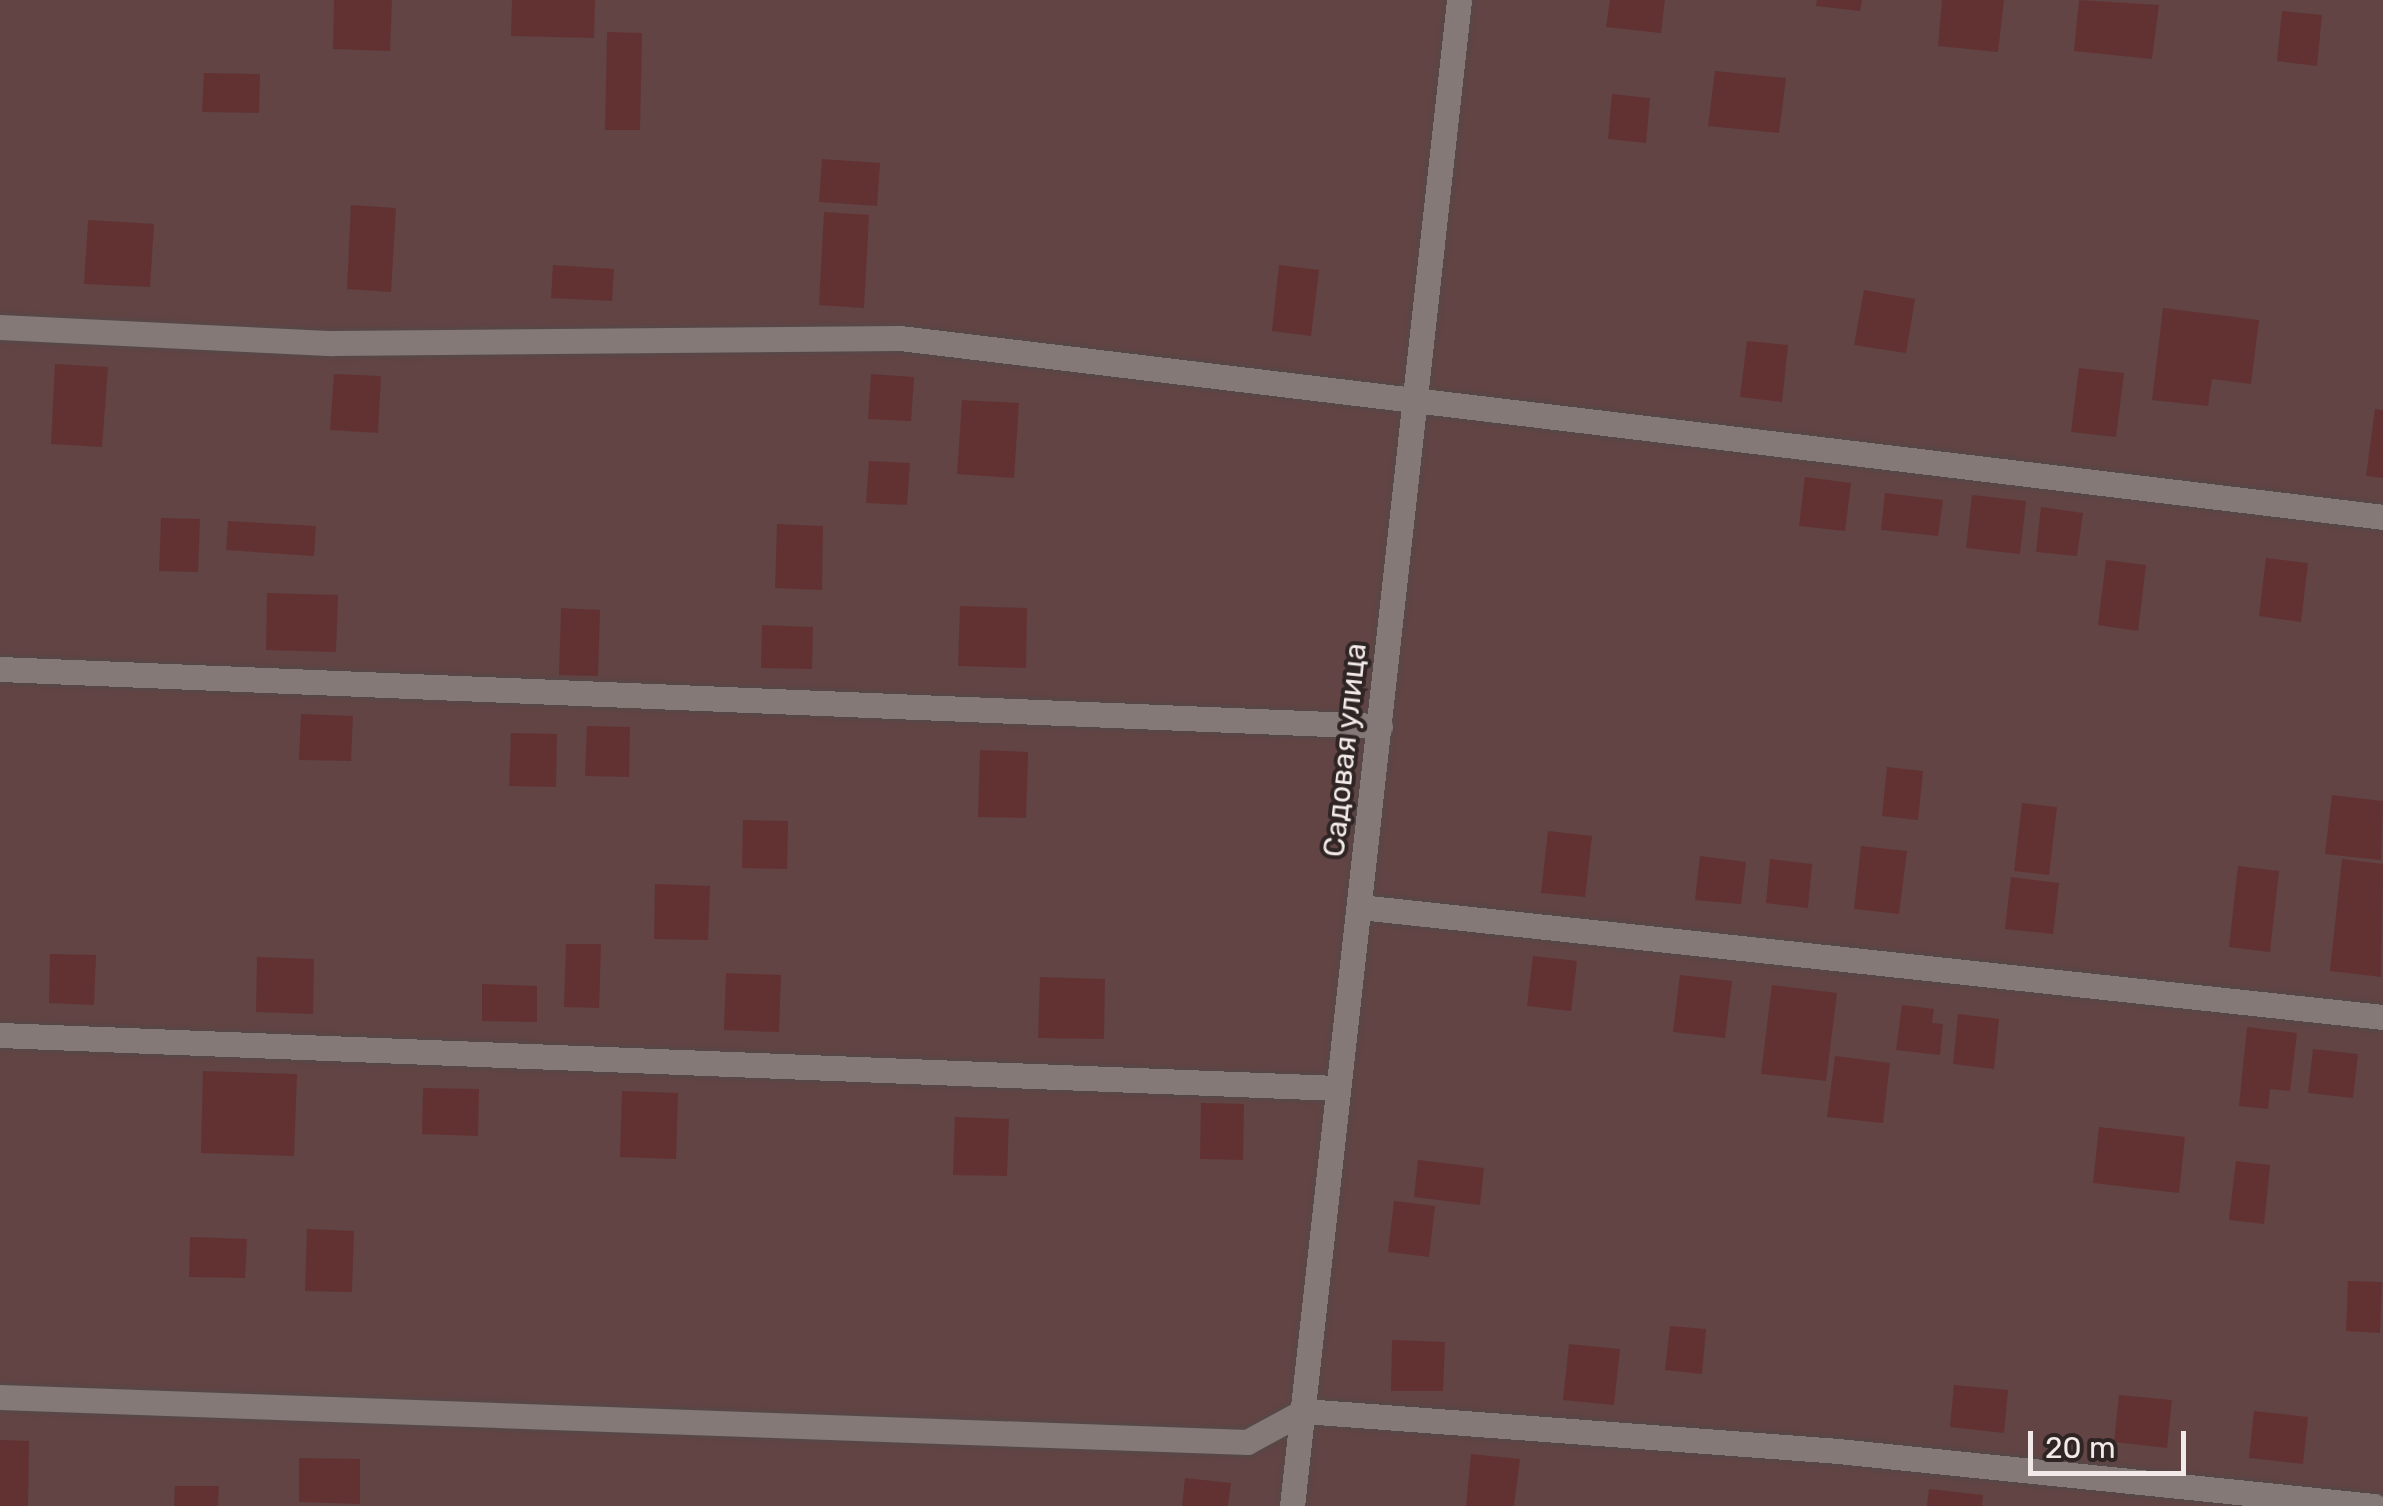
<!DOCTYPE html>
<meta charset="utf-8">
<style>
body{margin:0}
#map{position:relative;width:2383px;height:1506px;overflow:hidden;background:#392e2e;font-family:Rubik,sans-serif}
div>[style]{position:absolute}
.green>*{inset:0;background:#624444}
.building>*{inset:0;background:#623233}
.roads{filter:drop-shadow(0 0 2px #524a49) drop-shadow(0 0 2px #524a49)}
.minor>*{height:25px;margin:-12.5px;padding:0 12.5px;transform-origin:12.5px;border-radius:12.5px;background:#857978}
span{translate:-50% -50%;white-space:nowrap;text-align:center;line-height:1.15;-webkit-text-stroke:8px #2f2524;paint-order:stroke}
.street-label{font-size:30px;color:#f1eae9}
.scale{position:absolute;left:2028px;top:1431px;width:158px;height:45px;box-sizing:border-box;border:5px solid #f1eae9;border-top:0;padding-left:12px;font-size:30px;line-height:35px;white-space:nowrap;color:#f1eae9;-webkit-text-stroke:8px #2f2524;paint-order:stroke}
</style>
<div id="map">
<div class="green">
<div style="clip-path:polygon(0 0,2383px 0,2383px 1506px,0 1506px)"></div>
</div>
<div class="building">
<div style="clip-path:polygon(334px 0,392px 0,390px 51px,333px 49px)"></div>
<div style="clip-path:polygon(512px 0,595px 0,594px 38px,511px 36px)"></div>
<div style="clip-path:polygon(1610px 0,1665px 0,1661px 33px,1606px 27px)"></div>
<div style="clip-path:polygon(1817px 0,1862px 0,1860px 11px,1816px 6px)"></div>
<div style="clip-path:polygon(1942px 0,2004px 0,1998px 52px,1938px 46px)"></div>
<div style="clip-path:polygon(2079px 0,2159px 5px,2152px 59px,2074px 51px)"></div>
<div style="clip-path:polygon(2282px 11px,2322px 15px,2317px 66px,2277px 61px)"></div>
<div style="clip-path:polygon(607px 32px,642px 33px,640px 130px,605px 130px)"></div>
<div style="clip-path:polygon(1715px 71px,1786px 78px,1779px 133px,1708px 126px)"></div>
<div style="clip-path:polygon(204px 73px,260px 74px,259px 113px,202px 112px)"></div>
<div style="clip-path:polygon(1612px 94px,1650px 98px,1646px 143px,1608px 139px)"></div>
<div style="clip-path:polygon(822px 159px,880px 163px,877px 206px,819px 202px)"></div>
<div style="clip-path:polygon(351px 205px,396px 208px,391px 292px,347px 289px)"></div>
<div style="clip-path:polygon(824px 212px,869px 215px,864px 308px,819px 305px)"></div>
<div style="clip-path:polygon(88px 220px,154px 224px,150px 287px,84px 284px)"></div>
<div style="clip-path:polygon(553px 265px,614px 269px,612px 301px,551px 298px)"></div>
<div style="clip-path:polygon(1279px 265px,1319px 270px,1311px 336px,1272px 331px)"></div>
<div style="clip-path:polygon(1864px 290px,1915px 299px,1906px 353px,1854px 345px)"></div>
<div style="clip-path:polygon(2163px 308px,2259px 320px,2251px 384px,2212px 379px,2208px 406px,2152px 400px)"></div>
<div style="clip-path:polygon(1747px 341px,1788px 345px,1782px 402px,1740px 397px)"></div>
<div style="clip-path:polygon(55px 364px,108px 367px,102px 447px,51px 444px)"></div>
<div style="clip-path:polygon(2079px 368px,2124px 373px,2116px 437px,2071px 432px)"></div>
<div style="clip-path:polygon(334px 374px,381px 376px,378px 433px,330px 430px)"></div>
<div style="clip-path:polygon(871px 374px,914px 377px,911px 421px,868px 419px)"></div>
<div style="clip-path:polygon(962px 400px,1019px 403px,1014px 478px,957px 474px)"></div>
<div style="clip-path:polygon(2375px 409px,2383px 410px,2383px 478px,2366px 476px)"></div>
<div style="clip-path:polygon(869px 461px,910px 463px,907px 505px,866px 503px)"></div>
<div style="clip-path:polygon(1805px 477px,1851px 483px,1845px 531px,1799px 526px)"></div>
<div style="clip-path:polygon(1885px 493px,1943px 500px,1938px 536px,1881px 530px)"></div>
<div style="clip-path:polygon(1972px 495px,2026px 501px,2020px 554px,1966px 548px)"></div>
<div style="clip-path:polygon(2041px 507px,2083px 513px,2077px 556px,2036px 552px)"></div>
<div style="clip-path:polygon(161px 518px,200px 519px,198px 572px,159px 571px)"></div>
<div style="clip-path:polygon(228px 521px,316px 526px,314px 556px,226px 550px)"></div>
<div style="clip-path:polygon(777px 524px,823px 526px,822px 590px,775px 588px)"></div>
<div style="clip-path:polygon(2266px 558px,2308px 563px,2301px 622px,2259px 616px)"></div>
<div style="clip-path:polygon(2106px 560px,2146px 565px,2138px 631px,2098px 625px)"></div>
<div style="clip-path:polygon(267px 593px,338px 595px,336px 652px,266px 650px)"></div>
<div style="clip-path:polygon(960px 606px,1027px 608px,1026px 668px,958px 666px)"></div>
<div style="clip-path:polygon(561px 608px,600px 610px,598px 676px,559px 675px)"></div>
<div style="clip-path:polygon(762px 625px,813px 627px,812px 669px,761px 668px)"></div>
<div style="clip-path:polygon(301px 714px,353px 716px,351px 761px,299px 760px)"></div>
<div style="clip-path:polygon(587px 726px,630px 727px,629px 777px,585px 776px)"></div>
<div style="clip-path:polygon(511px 733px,557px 734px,556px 787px,509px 786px)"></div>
<div style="clip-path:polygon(980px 750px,1028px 752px,1026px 818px,978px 817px)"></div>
<div style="clip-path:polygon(1887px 767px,1923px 771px,1918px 820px,1882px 816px)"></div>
<div style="clip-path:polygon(2332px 795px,2383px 801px,2381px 860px,2325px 854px)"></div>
<div style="clip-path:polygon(2022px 803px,2057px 807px,2049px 875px,2014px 871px)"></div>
<div style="clip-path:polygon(743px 820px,788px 821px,787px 869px,742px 868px)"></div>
<div style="clip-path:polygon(1548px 831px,1592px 836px,1585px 897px,1541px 893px)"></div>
<div style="clip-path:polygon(1861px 846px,1907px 851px,1899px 914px,1854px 909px)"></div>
<div style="clip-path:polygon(1700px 856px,1746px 862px,1741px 904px,1695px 900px)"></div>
<div style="clip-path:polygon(1770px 859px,1812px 864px,1808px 908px,1766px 903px)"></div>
<div style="clip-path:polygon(2342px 859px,2383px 864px,2381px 977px,2330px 971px)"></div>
<div style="clip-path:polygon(2238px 866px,2279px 871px,2270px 952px,2229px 947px)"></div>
<div style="clip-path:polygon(2011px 877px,2059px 883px,2053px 934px,2005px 929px)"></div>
<div style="clip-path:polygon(655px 884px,710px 886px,708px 940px,654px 939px)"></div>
<div style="clip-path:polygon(566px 944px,601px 944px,599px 1008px,564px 1007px)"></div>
<div style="clip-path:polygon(50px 954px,96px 955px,94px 1005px,49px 1003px)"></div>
<div style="clip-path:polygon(1533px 956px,1577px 961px,1571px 1011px,1527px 1006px)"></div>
<div style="clip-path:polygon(257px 957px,314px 959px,313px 1014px,256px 1012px)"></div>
<div style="clip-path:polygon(726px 973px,781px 975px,779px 1032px,724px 1030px)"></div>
<div style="clip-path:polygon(1680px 975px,1732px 981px,1725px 1038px,1673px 1032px)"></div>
<div style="clip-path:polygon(1040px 977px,1105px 979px,1104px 1039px,1038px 1038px)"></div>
<div style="clip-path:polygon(482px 984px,537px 986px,537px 1022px,482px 1021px)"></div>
<div style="clip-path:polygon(1772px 985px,1837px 993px,1826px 1081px,1761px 1074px)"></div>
<div style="clip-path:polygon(1902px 1005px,1934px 1009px,1932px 1023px,1943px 1024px,1940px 1055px,1896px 1050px)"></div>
<div style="clip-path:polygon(1958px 1014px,1999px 1019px,1994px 1069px,1953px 1064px)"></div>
<div style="clip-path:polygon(2247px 1027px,2297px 1033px,2290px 1091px,2270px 1089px,2268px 1109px,2239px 1106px)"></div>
<div style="clip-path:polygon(2313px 1049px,2358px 1054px,2353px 1098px,2308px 1093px)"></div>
<div style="clip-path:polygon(1835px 1056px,1890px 1063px,1883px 1123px,1827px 1117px)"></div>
<div style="clip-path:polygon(203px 1071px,297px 1074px,294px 1156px,201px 1153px)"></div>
<div style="clip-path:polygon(423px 1088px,479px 1089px,478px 1136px,422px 1134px)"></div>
<div style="clip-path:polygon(622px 1091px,678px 1093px,676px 1159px,620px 1157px)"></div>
<div style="clip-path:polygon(1201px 1103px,1244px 1104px,1243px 1160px,1200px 1159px)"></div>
<div style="clip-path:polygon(955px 1117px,1009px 1119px,1007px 1176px,953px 1175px)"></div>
<div style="clip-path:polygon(2099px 1127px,2185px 1137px,2179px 1193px,2093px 1183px)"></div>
<div style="clip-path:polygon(1418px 1160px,1484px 1168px,1480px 1205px,1414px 1197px)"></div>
<div style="clip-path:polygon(2236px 1161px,2270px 1165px,2264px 1224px,2229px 1220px)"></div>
<div style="clip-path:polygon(1394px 1201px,1435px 1206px,1429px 1257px,1388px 1252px)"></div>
<div style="clip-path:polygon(307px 1229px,354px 1231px,352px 1292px,305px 1291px)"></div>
<div style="clip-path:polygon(190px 1237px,247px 1239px,245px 1278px,189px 1277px)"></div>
<div style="clip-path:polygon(2348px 1281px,2382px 1282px,2380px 1333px,2346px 1331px)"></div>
<div style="clip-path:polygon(1670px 1326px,1706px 1329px,1702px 1374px,1665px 1370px)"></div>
<div style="clip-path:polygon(1392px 1340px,1445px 1342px,1443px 1391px,1391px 1391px)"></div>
<div style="clip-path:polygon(1569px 1344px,1620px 1349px,1614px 1405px,1563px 1400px)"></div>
<div style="clip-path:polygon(1954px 1385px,2008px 1390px,2004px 1433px,1950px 1427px)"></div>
<div style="clip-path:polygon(2119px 1395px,2172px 1400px,2167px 1448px,2114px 1442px)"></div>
<div style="clip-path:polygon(2254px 1411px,2308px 1417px,2303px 1464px,2249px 1458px)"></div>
<div style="clip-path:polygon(0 1440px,29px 1441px,28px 1506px,0 1506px)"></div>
<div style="clip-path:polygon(1471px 1454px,1520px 1459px,1514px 1506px,1466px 1506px)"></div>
<div style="clip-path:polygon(299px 1458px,360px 1459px,360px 1504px,299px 1502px)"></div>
<div style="clip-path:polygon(1185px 1478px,1231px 1483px,1228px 1506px,1182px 1506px)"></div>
<div style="clip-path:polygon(175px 1486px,219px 1486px,218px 1506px,174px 1506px)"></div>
<div style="clip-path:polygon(1929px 1489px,1983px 1495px,1982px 1506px,1927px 1506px)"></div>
</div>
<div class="roads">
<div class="minor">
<div style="left:0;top:327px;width:333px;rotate:2.8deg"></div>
<div style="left:333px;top:343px;width:567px;rotate:-0.51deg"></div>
<div style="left:900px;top:338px;width:1494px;rotate:6.88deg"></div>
<div style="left:0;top:669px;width:1381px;rotate:2.37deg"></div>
<div style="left:1360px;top:907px;width:1029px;rotate:6.14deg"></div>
<div style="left:0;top:1035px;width:1339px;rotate:2.27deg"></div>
<div style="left:0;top:1397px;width:1248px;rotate:2.07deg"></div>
<div style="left:1247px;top:1442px;width:65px;rotate:-28.5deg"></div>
<div style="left:1304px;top:1411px;width:535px;rotate:4.28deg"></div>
<div style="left:1838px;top:1451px;width:539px;rotate:5.86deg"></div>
<div style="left:1292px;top:1506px;width:1515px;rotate:-83.67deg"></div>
</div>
</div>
<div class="street-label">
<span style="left:1345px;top:750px;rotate:-84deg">Садовая улица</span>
</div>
<div class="scale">20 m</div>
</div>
